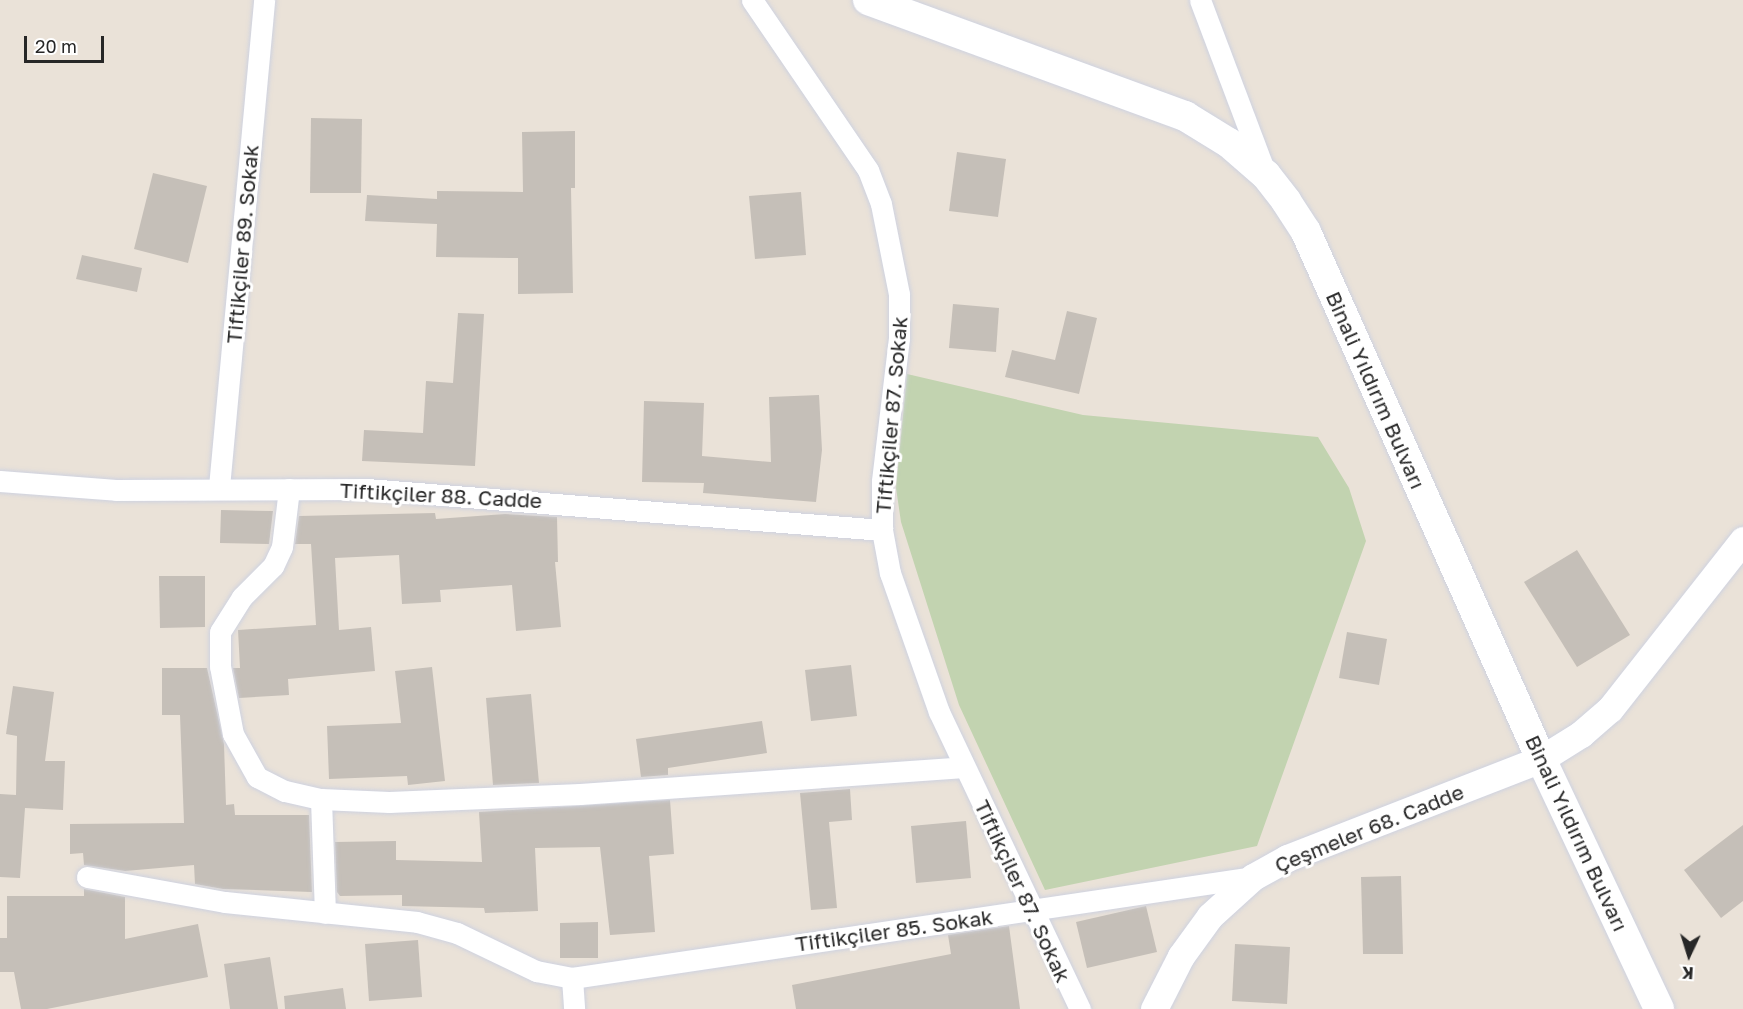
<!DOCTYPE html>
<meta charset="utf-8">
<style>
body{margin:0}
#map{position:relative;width:1743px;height:1009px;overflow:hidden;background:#eae2d8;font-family:"Golos Text",sans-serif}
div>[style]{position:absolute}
.cemetery>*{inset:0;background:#c2d3b0}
.building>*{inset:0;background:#c5bfb8}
.roads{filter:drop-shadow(0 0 2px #ced2e0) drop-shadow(0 0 2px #ced2e0)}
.minor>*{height:21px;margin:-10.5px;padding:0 10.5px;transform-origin:10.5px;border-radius:10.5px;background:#fff}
.tertiary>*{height:27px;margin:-13.5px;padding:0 13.5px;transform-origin:13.5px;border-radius:13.5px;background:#fff}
.secondary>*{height:30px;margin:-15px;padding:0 15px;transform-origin:15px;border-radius:15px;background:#fff}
span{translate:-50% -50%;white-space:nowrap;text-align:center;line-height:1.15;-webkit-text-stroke:6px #fff;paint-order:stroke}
.street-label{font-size:21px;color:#272727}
.north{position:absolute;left:1659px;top:925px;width:60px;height:60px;-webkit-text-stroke:4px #fff;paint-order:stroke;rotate:184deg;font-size:16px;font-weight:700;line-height:24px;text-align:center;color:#272727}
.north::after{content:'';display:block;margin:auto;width:21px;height:27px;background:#272727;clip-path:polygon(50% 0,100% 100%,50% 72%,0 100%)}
.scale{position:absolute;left:24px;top:36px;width:80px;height:27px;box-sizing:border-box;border:3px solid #272727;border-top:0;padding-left:8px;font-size:18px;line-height:21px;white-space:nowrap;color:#272727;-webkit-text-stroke:4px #fff;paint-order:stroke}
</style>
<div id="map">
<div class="cemetery">
<div style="clip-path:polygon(907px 374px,1083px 415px,1318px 437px,1349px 488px,1366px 541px,1257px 846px,1045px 890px,959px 705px,901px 522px,896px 488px)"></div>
</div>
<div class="building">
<div style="clip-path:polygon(311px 118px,362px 119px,361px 193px,310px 193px)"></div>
<div style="clip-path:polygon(575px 131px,575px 188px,571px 188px,573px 293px,518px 294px,518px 258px,436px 257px,437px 224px,365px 221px,367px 195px,437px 199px,437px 191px,523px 192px,522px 132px)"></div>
<div style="clip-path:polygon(957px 152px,1006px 159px,998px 217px,949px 211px)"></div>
<div style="clip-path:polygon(153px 173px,207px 186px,188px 263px,134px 249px)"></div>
<div style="clip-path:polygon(801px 192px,806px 255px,755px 259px,749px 196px)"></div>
<div style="clip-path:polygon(82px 255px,142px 268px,137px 292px,76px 279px)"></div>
<div style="clip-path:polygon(953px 304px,999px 308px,996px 352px,949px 348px)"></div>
<div style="clip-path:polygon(1067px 311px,1097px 318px,1079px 394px,1005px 377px,1012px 350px,1055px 360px)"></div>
<div style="clip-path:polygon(458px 313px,484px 314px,475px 466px,362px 461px,364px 430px,423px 433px,426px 381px,453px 383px)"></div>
<div style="clip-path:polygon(819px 395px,822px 450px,816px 502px,703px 493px,704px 483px,642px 482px,644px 401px,704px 403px,702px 456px,771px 462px,769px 397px)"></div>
<div style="clip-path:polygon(221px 510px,273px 511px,269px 544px,220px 543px)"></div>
<div style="clip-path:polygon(435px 513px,436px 519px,505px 514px,557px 517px,558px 562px,555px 562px,561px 627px,516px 631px,512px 585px,440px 590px,441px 602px,402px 604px,399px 555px,335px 558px,339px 630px,371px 627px,375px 671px,288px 679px,289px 695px,239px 698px,233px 668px,240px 668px,238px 630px,316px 625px,311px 544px,295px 544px,299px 516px)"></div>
<div style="clip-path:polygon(1577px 550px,1630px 635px,1577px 667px,1524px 582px)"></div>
<div style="clip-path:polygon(159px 576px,205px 576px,205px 627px,160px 628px)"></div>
<div style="clip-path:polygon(1347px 632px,1387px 639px,1379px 685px,1339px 678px)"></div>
<div style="clip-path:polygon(851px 665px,857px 716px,811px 721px,805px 670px)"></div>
<div style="clip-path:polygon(432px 667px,445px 781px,408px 785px,407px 776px,329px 779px,327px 726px,401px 723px,395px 671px)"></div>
<div style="clip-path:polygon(162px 668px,207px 668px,224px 744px,226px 805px,234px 804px,235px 815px,309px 815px,312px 892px,223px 889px,195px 884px,194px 865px,125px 871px,84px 865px,83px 853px,70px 854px,70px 824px,184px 823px,180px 715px,162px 715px)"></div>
<div style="clip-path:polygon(13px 686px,54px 692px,45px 761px,65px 761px,63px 810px,25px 808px,20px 878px,0 877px,0 794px,16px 795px,17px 736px,6px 734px)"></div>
<div style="clip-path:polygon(531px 694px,539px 783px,493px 785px,486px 698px)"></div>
<div style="clip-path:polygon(762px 721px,767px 753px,668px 768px,668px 775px,641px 777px,636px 739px)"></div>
<div style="clip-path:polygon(850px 789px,852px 820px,829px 822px,837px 908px,811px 910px,800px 793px)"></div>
<div style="clip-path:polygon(670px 800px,674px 854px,649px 856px,655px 932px,610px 935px,600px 847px,535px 848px,538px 911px,485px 913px,484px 908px,402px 906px,402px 895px,340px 896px,337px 892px,335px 842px,396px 841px,396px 860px,482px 862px,479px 812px)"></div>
<div style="clip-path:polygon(966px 821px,971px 878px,916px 883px,911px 826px)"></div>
<div style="clip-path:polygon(1743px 825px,1743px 901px,1721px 918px,1684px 870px)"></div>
<div style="clip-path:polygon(1401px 876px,1403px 954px,1363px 954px,1361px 877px)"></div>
<div style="clip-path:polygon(84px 889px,125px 897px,125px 939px,198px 924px,208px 977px,47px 1009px,21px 1009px,14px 972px,0 972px,0 938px,7px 938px,7px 896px,84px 896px)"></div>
<div style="clip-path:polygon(1146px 906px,1157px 952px,1087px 968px,1076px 922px)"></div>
<div style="clip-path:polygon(598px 922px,598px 958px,560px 958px,560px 923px)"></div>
<div style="clip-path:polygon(1009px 926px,1020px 1009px,796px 1009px,792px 985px,951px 954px,948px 935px)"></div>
<div style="clip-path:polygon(418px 940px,422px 997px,369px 1001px,365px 944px)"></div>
<div style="clip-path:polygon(1235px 944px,1290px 947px,1287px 1004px,1232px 1001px)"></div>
<div style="clip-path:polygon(270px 957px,278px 1009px,230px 1009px,224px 964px)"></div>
<div style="clip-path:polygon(343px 988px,346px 1009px,285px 1009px,284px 996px)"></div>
</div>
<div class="roads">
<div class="minor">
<div style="left:752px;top:0;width:206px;rotate:55.7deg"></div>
<div style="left:868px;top:170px;width:36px;rotate:69deg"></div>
<div style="left:881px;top:204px;width:92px;rotate:78.7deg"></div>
<div style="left:899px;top:294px;width:44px;rotate:90deg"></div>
<div style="left:899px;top:338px;width:144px;rotate:96.8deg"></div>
<div style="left:882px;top:481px;width:49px;rotate:90deg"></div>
<div style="left:882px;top:530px;width:44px;rotate:79.5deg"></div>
<div style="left:890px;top:573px;width:147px;rotate:70.6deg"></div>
<div style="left:939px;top:712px;width:329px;rotate:64.6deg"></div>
<div style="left:1200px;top:0;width:184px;rotate:69.3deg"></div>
<div style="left:0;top:481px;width:116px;rotate:4.4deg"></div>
<div style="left:116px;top:490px;width:251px;rotate:-0.2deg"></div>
<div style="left:367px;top:489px;width:517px;rotate:4.55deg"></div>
<div style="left:219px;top:487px;width:489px;rotate:-84.7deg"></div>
<div style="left:289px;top:489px;width:58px;rotate:96.9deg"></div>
<div style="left:282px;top:547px;width:21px;rotate:115deg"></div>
<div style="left:273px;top:566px;width:44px;rotate:135deg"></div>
<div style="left:242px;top:597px;width:41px;rotate:122.2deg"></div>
<div style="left:220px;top:632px;width:34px;rotate:90deg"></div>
<div style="left:220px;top:666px;width:69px;rotate:79.2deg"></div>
<div style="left:233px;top:734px;width:49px;rotate:60.8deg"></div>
<div style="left:257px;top:777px;width:31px;rotate:27deg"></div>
<div style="left:285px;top:791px;width:37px;rotate:13deg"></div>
<div style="left:321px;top:799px;width:68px;rotate:2.5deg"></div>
<div style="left:389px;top:802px;width:191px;rotate:-2.4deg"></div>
<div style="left:580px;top:794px;width:385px;rotate:-4deg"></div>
<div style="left:321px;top:799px;width:114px;rotate:88deg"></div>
<div style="left:87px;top:877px;width:140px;rotate:10.3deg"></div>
<div style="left:225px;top:902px;width:193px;rotate:5.9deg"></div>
<div style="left:417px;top:922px;width:41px;rotate:15.4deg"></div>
<div style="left:457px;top:933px;width:88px;rotate:25.7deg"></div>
<div style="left:536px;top:971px;width:37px;rotate:11deg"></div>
<div style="left:572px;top:978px;width:688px;rotate:-8.44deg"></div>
<div style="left:572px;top:978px;width:31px;rotate:86deg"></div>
</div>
<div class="tertiary">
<div style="left:1154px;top:1009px;width:59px;rotate:-63deg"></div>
<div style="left:1181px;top:956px;width:49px;rotate:-54.1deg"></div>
<div style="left:1210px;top:916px;width:58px;rotate:-42.2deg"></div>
<div style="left:1253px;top:877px;width:39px;rotate:-29deg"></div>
<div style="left:1287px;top:858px;width:273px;rotate:-21.3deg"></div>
<div style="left:1541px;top:759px;width:47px;rotate:-32deg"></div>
<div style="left:1581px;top:734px;width:38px;rotate:-41deg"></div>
<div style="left:1610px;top:709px;width:215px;rotate:-51.8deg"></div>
</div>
<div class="secondary">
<div style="left:868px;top:0;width:338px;rotate:20.1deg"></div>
<div style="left:1185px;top:116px;width:52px;rotate:31.5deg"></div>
<div style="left:1229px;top:143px;width:49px;rotate:40.9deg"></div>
<div style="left:1266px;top:175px;width:33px;rotate:52deg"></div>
<div style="left:1286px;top:201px;width:37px;rotate:57deg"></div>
<div style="left:1306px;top:232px;width:577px;rotate:65.97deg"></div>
<div style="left:1541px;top:759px;width:276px;rotate:64.7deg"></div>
</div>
</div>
<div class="street-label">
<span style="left:242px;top:244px;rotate:-85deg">Tiftikçiler 89. Sokak</span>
<span style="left:1376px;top:390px;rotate:66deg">Binali Yıldırım Bulvarı</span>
<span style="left:891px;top:415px;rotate:-85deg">Tiftikçiler 87. Sokak</span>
<span style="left:441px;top:495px;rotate:3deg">Tiftikçiler 88. Cadde</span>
<span style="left:1369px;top:828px;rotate:-22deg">Çeşmeler 68. Cadde</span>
<span style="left:1577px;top:833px;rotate:65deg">Binali Yıldırım Bulvarı</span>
<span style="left:1023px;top:891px;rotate:65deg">Tiftikçiler 87. Sokak</span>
<span style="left:894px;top:930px;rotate:-8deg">Tiftikçiler 85. Sokak</span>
</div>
<div class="north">K</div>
<div class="scale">20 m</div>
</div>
